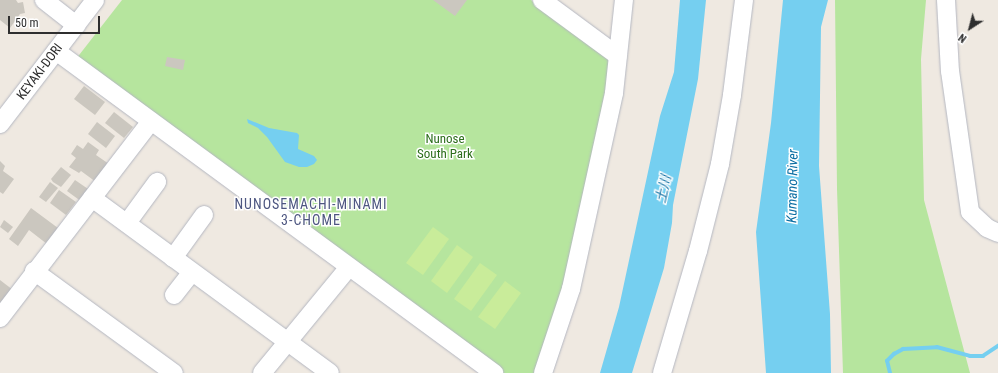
<!DOCTYPE html>
<meta charset="utf-8">
<style>
body{margin:0}
#map{position:relative;width:998px;height:373px;overflow:hidden;background:#efe9e1;font-family:"Roboto Condensed","Noto Sans JP",sans-serif}
div>[style]{position:absolute}
.green>*{inset:0;background:#b6e59e}
.pitch>*{inset:0;background:#c9ec9a}
.water>*{inset:0;background:#75cff0}
.stream>*{height:3.5px;margin:-1.75px;padding:0 1.75px;transform-origin:1.75px;border-radius:1.75px;background:#75cff0}
.building>*{inset:0;background:#cbc7bf}
.roads{filter:drop-shadow(0 0 1px #b4b7c1) drop-shadow(0 0 1px #b4b7c1)}
.minor>*{height:18px;margin:-9px;padding:0 9px;transform-origin:9px;border-radius:9px;background:#fff}
span{translate:-50% -50%;white-space:nowrap;text-align:center;line-height:1.15;-webkit-text-stroke:3px #fff;paint-order:stroke}
.street-label{font-size:13px;color:#2e2e2e}
.park-label{font-size:13px;color:#2c6e1b}
.water-label{font-size:14px;color:#0d6fa3;font-style:italic}
.neighbourhood-label{font-size:14px;color:#4d5680;letter-spacing:1px}
.north{position:absolute;left:950px;top:8px;width:40px;height:40px;-webkit-text-stroke:3px #fff;paint-order:stroke;rotate:216deg;font-size:11px;font-weight:700;line-height:16px;text-align:center;color:#2e2e2e}
.north::after{content:'';display:block;margin:auto;width:14px;height:18px;background:#2e2e2e;clip-path:polygon(50% 0,100% 100%,50% 72%,0 100%)}
.scale{position:absolute;left:8px;top:16px;width:92px;height:18px;box-sizing:border-box;border:2px solid #2e2e2e;border-top:0;padding-left:5px;font-size:12px;line-height:14px;white-space:nowrap;color:#2e2e2e;-webkit-text-stroke:3px #fff;paint-order:stroke}
</style>
<div id="map">
<div class="green">
<div style="clip-path:polygon(122px 0,531px 0,611px 59px,580px 222px,539px 373px,502px 373px,76px 59px)"></div>
<div style="clip-path:polygon(835px 0,926px 0,921px 59px,924px 200px,970px 373px,843px 373px,837px 189px)"></div>
</div>
<div class="pitch">
<div style="clip-path:polygon(433px 227px,449px 239px,423px 275px,406px 263px)"></div>
<div style="clip-path:polygon(457px 245px,473px 257px,447px 293px,431px 281px)"></div>
<div style="clip-path:polygon(480px 263px,497px 275px,471px 311px,454px 299px)"></div>
<div style="clip-path:polygon(505px 281px,521px 293px,495px 329px,478px 317px)"></div>
</div>
<div class="water">
<div style="clip-path:polygon(680px 0,706px 0,698px 79px,673px 205px,672px 223px,664px 268px,632px 373px,600px 373px,619px 307px,660px 116px,674px 72px)"></div>
<div style="clip-path:polygon(783px 0,828px 0,821px 27px,819px 166px,830px 314px,831px 373px,766px 373px,756px 232px,771px 123px)"></div>
<div style="clip-path:polygon(247px 119px,269px 128px,297px 133px,299px 135px,298px 149px,314px 156px,317px 160px,314px 164px,307px 167px,299px 167px,285px 162px,267px 137px,258px 128px,248px 123px)"></div>
</div>
<div class="stream">
<div style="left:890px;top:373px;width:12px;rotate:-104deg"></div>
<div style="left:887px;top:361px;width:10px;rotate:-45deg"></div>
<div style="left:894px;top:354px;width:10px;rotate:-29deg"></div>
<div style="left:903px;top:349px;width:34px;rotate:-3deg"></div>
<div style="left:937px;top:347px;width:34px;rotate:15deg"></div>
<div style="left:970px;top:356px;width:13px"></div>
<div style="left:983px;top:356px;width:18px;rotate:-34deg"></div>
</div>
<div class="building">
<div style="clip-path:polygon(0 0,16px 0,18px 3px,23px 2px,25px 13px,20px 14px,10px 28px,0 20px)"></div>
<div style="clip-path:polygon(433px 0,467px 0,455px 16px)"></div>
<div style="clip-path:polygon(167px 57px,185px 60px,183px 70px,165px 66px)"></div>
<div style="clip-path:polygon(84px 86px,105px 102px,95px 115px,74px 99px)"></div>
<div style="clip-path:polygon(114px 112px,133px 127px,124px 138px,105px 123px)"></div>
<div style="clip-path:polygon(97px 122px,115px 136px,106px 148px,88px 134px)"></div>
<div style="clip-path:polygon(88px 142px,99px 150px,96px 155px,109px 164px,96px 182px,81px 171px,79px 173px,69px 167px,76px 158px,71px 154px,77px 145px,83px 149px)"></div>
<div style="clip-path:polygon(0 161px,5px 166px,3px 171px,14px 179px,3px 194px,0 192px)"></div>
<div style="clip-path:polygon(61px 167px,71px 175px,61px 187px,53px 182px,51px 179px)"></div>
<div style="clip-path:polygon(75px 180px,91px 191px,82px 202px,67px 191px)"></div>
<div style="clip-path:polygon(50px 182px,58px 188px,46px 202px,39px 197px)"></div>
<div style="clip-path:polygon(59px 190px,76px 202px,66px 215px,50px 203px)"></div>
<div style="clip-path:polygon(31px 208px,58px 228px,47px 244px,29px 230px,18px 246px,9px 239px)"></div>
<div style="clip-path:polygon(4px 220px,13px 227px,8px 233px,0 227px)"></div>
<div style="clip-path:polygon(0 280px,13px 290px,0 308px)"></div>
</div>
<div class="roads">
<div class="minor">
<div style="left:44px;top:0;width:41px;rotate:38deg"></div>
<div style="left:542px;top:0;width:94px;rotate:36.4deg"></div>
<div style="left:946px;top:0;width:71px;rotate:86.8deg"></div>
<div style="left:950px;top:71px;width:142px;rotate:81.9deg"></div>
<div style="left:970px;top:212px;width:23px;rotate:43deg"></div>
<div style="left:987px;top:228px;width:12px;rotate:24deg"></div>
<div style="left:56px;top:51px;width:544px;rotate:36.32deg"></div>
<div style="left:0;top:124px;width:156px;rotate:-52.5deg"></div>
<div style="left:92px;top:198px;width:295px;rotate:36.3deg"></div>
<div style="left:127px;top:223px;width:51px;rotate:-53.8deg"></div>
<div style="left:173px;top:258px;width:53px;rotate:-54.2deg"></div>
<div style="left:34px;top:271px;width:173px;rotate:36.1deg"></div>
<div style="left:174px;top:295px;width:29px;rotate:-52deg"></div>
<div style="left:0;top:318px;width:248px;rotate:-52.5deg"></div>
<div style="left:262px;top:373px;width:137px;rotate:-50.6deg"></div>
<div style="left:543px;top:373px;width:89px;rotate:-71.6deg"></div>
<div style="left:571px;top:289px;width:201px;rotate:-77.6deg"></div>
<div style="left:614px;top:93px;width:94px;rotate:-83.9deg"></div>
<div style="left:662px;top:373px;width:127px;rotate:-73.6deg"></div>
<div style="left:698px;top:251px;width:90px;rotate:-75.8deg"></div>
<div style="left:720px;top:164px;width:70px;rotate:-80.1deg"></div>
<div style="left:732px;top:95px;width:96px;rotate:-82.8deg"></div>
</div>
</div>
<div class="street-label">
<span style="left:40px;top:72px;rotate:-53deg">KEYAKI-DORI</span>
</div>
<div class="park-label">
<span style="left:445px;top:147px">Nunose<br>South Park</span>
</div>
<div class="water-label">
<span style="left:792px;top:186px;rotate:-89deg">Kumano River</span>
<span style="left:663px;top:189px;rotate:-77deg">土川</span>
</div>
<div class="neighbourhood-label">
<span style="left:311px;top:212px">NUNOSEMACHI-MINAMI<br>3-CHOME</span>
</div>
<div class="north">N</div>
<div class="scale">50 m</div>
</div>
